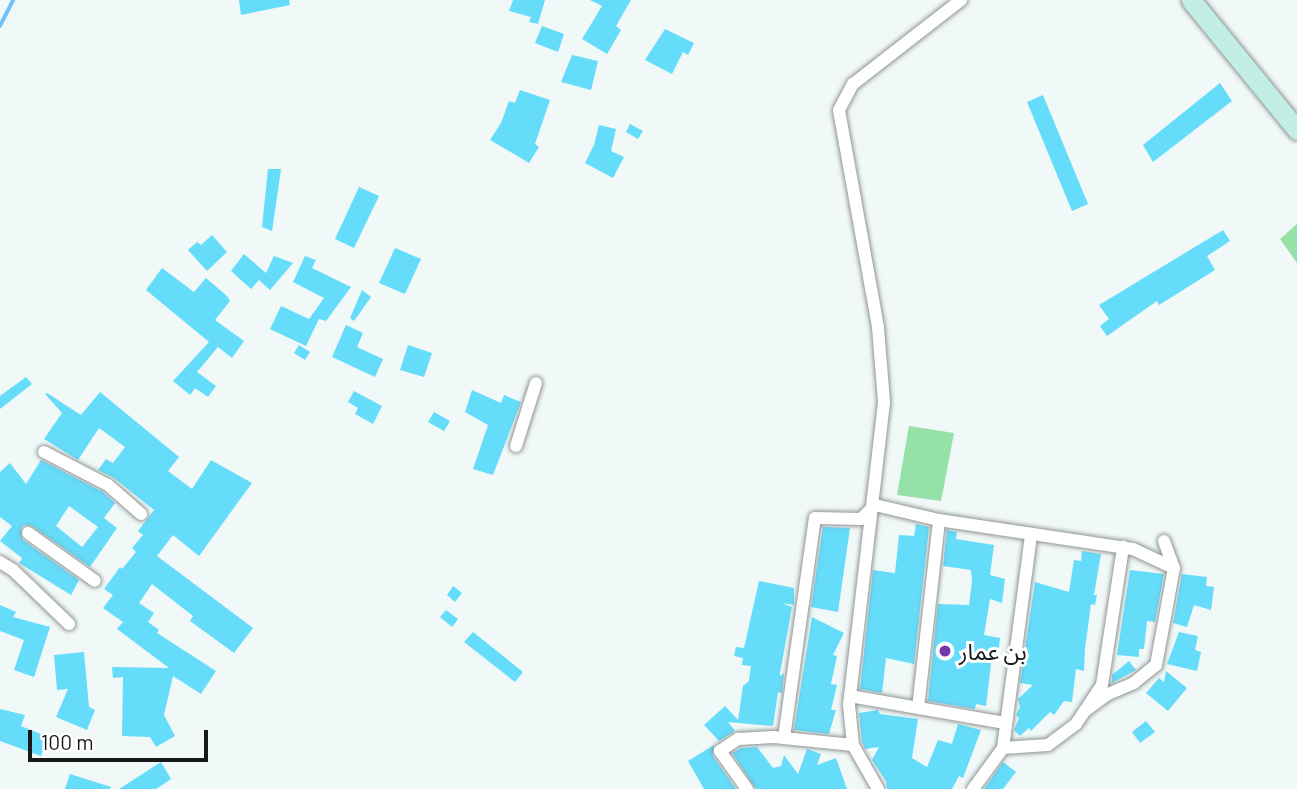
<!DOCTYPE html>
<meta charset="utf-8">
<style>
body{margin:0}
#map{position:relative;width:1297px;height:789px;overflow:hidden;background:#f1f8f8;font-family:Barlow,"Noto Sans Arabic",sans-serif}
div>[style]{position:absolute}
.green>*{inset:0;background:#96e1a7}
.stream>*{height:3.5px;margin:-1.75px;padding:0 1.75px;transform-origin:1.75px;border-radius:1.75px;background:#6dc3fa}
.building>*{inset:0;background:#64dcfa}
.roads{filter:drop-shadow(0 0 2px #8f9594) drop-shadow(0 0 2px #8f9594)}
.street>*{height:12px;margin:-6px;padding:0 6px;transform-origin:6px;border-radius:6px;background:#fff}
.secondary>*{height:19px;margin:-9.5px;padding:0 9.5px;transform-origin:9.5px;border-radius:9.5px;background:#c3eee3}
.dots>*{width:19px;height:19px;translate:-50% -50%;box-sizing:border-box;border:4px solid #fff;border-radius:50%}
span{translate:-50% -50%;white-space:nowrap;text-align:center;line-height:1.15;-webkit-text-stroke:6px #fff;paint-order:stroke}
.poi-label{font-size:23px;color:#181a1a}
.left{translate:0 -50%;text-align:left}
.scale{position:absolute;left:28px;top:730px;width:180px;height:32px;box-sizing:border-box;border:4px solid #181a1a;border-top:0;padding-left:9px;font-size:21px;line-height:24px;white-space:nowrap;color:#181a1a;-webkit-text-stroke:5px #fff;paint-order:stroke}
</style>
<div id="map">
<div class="green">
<div style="clip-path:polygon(1297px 224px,1297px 263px,1280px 239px)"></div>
<div style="clip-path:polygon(909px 426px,954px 433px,941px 501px,897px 495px)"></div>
</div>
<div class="stream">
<div style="left:0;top:26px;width:29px;rotate:-63deg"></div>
</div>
<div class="building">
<div style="clip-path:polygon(239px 0,289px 0,290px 5px,241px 15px)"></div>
<div style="clip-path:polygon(513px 0,545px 0,538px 24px,529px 22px,531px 17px,509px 11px)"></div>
<div style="clip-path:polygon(590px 0,631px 0,616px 26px,621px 30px,607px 54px,582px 39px,602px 6px)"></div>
<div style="clip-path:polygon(542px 26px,564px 34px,558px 52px,535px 43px)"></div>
<div style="clip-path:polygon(665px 29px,694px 43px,688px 55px,683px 52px,672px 74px,645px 60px)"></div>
<div style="clip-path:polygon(572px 55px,598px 61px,591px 90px,561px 82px)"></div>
<div style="clip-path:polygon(1220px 83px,1232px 101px,1153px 162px,1143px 145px)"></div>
<div style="clip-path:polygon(520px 90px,550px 100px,535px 144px,539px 147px,529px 163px,490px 140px,501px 123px,509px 101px,515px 103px)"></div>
<div style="clip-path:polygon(1043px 95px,1088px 204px,1072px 211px,1027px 102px)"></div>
<div style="clip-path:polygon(630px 124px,643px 131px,638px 139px,626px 132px)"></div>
<div style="clip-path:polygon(599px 125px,616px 129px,611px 151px,624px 157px,613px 178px,585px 163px,594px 145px)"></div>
<div style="clip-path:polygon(268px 169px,281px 169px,272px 231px,262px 227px)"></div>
<div style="clip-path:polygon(359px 187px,379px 196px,354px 248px,335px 239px)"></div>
<div style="clip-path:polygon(1223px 230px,1230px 241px,1207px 256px,1215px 270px,1159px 305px,1157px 301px,1107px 336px,1100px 326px,1109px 319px,1099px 305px)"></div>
<div style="clip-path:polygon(212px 235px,227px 252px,207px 271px,188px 250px,197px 242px,201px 245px)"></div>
<div style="clip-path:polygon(395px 248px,421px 259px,405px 294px,379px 283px)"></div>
<div style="clip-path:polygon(244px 254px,266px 273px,274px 256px,293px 263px,270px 290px,259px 280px,251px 289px,231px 271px)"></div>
<div style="clip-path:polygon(305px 256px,316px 260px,312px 268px,351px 287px,326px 321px,319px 319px,306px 346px,270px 329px,281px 306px,309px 319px,324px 298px,293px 282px)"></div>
<div style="clip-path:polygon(162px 268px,194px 292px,206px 278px,227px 296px,230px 301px,215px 320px,244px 341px,232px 358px,218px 347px,197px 372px,216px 386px,208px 397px,195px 388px,190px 395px,173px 381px,209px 342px,146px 290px)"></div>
<div style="clip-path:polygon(362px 290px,371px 297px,354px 321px,350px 318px)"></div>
<div style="clip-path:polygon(346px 325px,363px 333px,357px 347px,383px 359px,375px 377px,332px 357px)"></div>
<div style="clip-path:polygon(299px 345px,310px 352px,305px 360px,294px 353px)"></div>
<div style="clip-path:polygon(408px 345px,432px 353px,424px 377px,400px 370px)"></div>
<div style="clip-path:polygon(26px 377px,32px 384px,0 409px,0 396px)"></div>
<div style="clip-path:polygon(472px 390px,501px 403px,504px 395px,521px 402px,493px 475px,473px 469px,488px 425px,465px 412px)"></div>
<div style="clip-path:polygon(354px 391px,382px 406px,373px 424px,355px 414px,358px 408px,348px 402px)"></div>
<div style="clip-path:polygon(100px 392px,179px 457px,168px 471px,192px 489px,211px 460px,252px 483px,199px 556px,173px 535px,157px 556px,253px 628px,234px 653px,190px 621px,193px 616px,152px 584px,139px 603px,154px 613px,148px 622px,159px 630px,157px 633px,216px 671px,201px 694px,173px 676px,164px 715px,175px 736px,156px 747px,150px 737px,122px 736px,123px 677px,113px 678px,112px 667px,169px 668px,117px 629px,123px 622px,103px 608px,113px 595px,104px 589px,120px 567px,122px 569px,136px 552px,132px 548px,143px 535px,138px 531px,154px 510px,114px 478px,98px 470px,106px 459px,113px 463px,125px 447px,99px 428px,78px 460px,44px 439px,62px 413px,45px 394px,47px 393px,81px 415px)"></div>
<div style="clip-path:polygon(434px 412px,450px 421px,444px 431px,428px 422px)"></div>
<div style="clip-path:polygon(evenodd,41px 460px,103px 492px,115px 503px,104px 518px,117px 528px,90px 567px,32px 526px,25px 525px,21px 528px,23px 540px,79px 580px,71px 595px,19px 563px,22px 558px,0 541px,12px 526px,0 517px,0 472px,10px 463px,26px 484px,41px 460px,69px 506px,98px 527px,82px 547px,56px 526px,69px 506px)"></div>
<div style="clip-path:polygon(916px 524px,929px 527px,914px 664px,886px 658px,882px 693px,860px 689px,873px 570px,895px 573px,899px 535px,914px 536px)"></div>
<div style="clip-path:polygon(823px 527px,850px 528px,838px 612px,811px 607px)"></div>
<div style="clip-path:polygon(947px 530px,957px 532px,956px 539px,994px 545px,990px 575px,1005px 579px,1002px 603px,990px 599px,984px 635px,1000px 638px,999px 648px,993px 647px,986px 706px,976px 704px,975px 709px,928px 701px,938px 604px,969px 605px,972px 581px,971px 570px,943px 566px)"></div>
<div style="clip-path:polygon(1082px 551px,1101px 554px,1094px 595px,1097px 595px,1095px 605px,1091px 604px,1085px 649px,1084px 671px,1076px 669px,1072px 702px,1064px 701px,1054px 715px,1050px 712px,1031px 731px,1029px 728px,1020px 736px,1014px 730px,1019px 718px,1016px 715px,1020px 707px,1018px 699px,1033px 685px,1020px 683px,1035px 582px,1069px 592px,1074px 560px,1081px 561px)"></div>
<div style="clip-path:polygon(1130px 570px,1164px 574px,1155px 622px,1147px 621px,1144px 649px,1139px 649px,1139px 657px,1117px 655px)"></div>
<div style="clip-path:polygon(1182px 574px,1207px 577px,1206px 586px,1214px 587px,1211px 610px,1194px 605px,1187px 627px,1173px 623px)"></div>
<div style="clip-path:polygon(759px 581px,794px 588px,794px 605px,782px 603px,792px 607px,780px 673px,780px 676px,784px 673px,782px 693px,778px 692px,773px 726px,728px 722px,735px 731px,719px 741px,704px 725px,725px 706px,738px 720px,743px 686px,749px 681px,751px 666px,742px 665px,743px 658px,734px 656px,736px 647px,744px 648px)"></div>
<div style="clip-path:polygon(453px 586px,462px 593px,455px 602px,447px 595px)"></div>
<div style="clip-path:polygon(0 605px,16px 612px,13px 617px,50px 627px,34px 677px,14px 670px,24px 640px,0 631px)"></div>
<div style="clip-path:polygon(446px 610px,458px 619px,452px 627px,440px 617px)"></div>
<div style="clip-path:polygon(812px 617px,844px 633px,833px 655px,837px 656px,831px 684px,837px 685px,831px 710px,836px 710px,829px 734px,794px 730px)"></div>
<div style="clip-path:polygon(473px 632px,523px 672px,515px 682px,464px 642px)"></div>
<div style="clip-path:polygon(1179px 632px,1198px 636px,1195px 650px,1201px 652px,1197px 671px,1167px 664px)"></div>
<div style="clip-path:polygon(84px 652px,89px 707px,95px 710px,87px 730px,56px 717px,68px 689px,57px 690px,54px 655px)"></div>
<div style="clip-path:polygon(1129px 661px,1136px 670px,1112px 683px,1112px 675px)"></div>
<div style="clip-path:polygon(1166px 671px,1187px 688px,1168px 711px,1146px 693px,1159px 678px,1164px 682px)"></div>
<div style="clip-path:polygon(0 709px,25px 715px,21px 726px,48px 737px,41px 756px,0 741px)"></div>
<div style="clip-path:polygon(878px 710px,880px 714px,918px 719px,912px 758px,927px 767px,938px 740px,952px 744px,958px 724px,981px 730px,963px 778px,959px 776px,952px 789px,887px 789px,886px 781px,872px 760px,879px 747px,865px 749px,862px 742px,859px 713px)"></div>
<div style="clip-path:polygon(1146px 721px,1155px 732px,1140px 743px,1132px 732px)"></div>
<div style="clip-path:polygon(714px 745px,713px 756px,736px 789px,704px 789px,688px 761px)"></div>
<div style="clip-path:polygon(757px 747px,773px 768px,781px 766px,784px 755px,798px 774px,807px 749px,821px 754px,817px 765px,836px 758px,847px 789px,756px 789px,732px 753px,741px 748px)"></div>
<div style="clip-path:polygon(161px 762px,171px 779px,156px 789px,119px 789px)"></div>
<div style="clip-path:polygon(1003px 762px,1016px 772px,1003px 789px,984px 789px)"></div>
<div style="clip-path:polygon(70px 774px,111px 787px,110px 789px,65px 789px)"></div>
</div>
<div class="roads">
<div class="street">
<div style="left:516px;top:446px;width:66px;rotate:-72.4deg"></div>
<div style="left:44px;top:452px;width:72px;rotate:27.3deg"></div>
<div style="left:108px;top:485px;width:44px;rotate:41.3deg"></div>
<div style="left:28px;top:533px;width:82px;rotate:35.6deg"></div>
<div style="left:1164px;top:541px;width:29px;rotate:70deg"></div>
<div style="left:0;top:562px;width:15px;rotate:32deg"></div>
<div style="left:13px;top:570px;width:78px;rotate:44deg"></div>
<div style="left:850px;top:696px;width:157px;rotate:9.9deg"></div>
<div style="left:918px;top:708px;width:189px;rotate:-83.6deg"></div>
<div style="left:784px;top:738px;width:222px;rotate:-82deg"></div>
<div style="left:815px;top:518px;width:46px;rotate:1.2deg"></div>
<div style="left:861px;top:519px;width:20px;rotate:-45deg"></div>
<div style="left:875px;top:505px;width:66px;rotate:13.2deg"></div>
<div style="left:939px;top:520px;width:196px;rotate:8.5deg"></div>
<div style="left:1133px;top:549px;width:45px;rotate:24.9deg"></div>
<div style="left:1174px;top:568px;width:99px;rotate:100.5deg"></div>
<div style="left:1156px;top:665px;width:28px;rotate:141deg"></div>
<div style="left:1134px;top:683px;width:28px;rotate:157deg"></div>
<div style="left:1108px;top:694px;width:29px;rotate:144deg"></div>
<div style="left:1003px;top:748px;width:216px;rotate:-82.5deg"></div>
<div style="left:747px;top:789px;width:47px;rotate:-125.4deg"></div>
<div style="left:720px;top:751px;width:22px;rotate:-34deg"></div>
<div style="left:738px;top:739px;width:36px;rotate:-3deg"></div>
<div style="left:774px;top:737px;width:79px;rotate:5.8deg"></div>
<div style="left:878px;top:789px;width:51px;rotate:-119.6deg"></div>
<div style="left:853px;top:745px;width:40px;rotate:-95.7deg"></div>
<div style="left:849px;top:705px;width:305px;rotate:-83.4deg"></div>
<div style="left:884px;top:402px;width:75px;rotate:-94.6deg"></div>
<div style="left:878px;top:327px;width:220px;rotate:-100.2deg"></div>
<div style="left:839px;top:110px;width:30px;rotate:-62deg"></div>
<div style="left:853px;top:84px;width:137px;rotate:-37.9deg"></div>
<div style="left:973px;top:789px;width:51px;rotate:-53.8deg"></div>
<div style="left:1003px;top:748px;width:45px;rotate:-3.8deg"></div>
<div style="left:1048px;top:745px;width:35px;rotate:-37deg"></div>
<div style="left:1076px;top:724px;width:47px;rotate:-56.3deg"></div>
<div style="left:1102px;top:685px;width:140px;rotate:-81.3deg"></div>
</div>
<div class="secondary">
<div style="left:1191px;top:0;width:168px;rotate:50.8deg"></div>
</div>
</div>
<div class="dots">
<div style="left:945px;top:651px;background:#7438ae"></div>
</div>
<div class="poi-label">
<span class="left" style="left:959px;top:651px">بن عمار</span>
</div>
<div class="scale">100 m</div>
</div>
